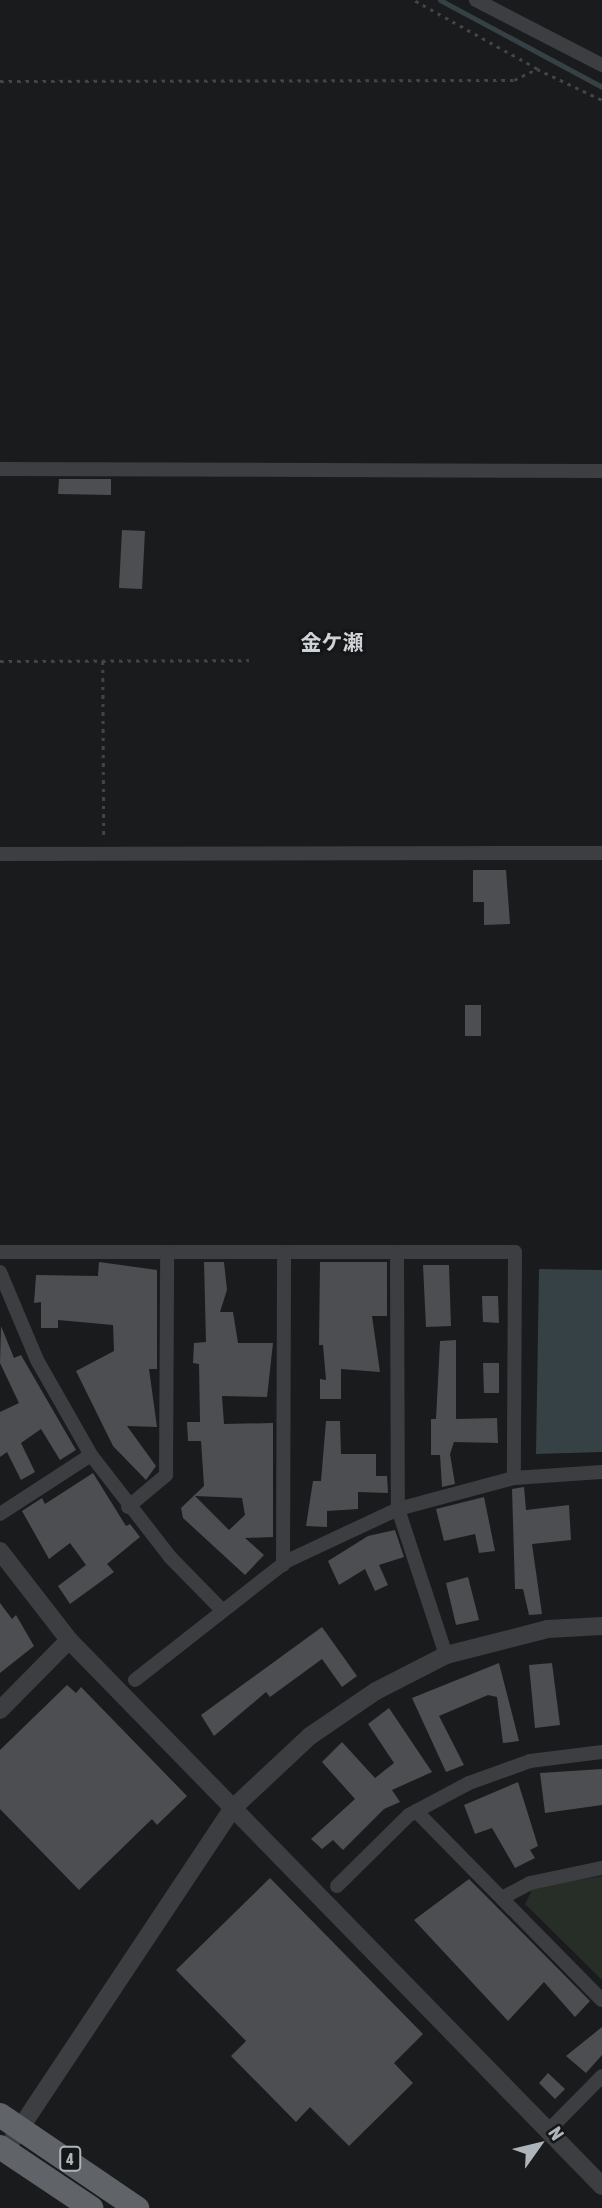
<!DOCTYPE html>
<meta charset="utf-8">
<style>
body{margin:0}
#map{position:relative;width:602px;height:2208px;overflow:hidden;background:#1a1b1c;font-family:"Asap Condensed","Noto Sans JP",sans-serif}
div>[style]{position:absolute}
.green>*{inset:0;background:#272e27}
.water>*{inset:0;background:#354144}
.stream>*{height:5px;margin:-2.5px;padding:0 2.5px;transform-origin:2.5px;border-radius:2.5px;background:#354144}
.building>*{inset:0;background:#4c4e51}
.path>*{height:2.5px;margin-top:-1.25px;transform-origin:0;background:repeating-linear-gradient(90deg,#424548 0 3.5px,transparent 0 8.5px)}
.minor>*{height:14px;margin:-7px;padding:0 7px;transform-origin:7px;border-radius:7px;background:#3c3e41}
.tertiary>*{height:18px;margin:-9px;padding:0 9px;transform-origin:9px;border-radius:9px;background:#3c3e41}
.trunk>*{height:24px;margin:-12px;padding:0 12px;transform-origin:12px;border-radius:12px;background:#606468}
span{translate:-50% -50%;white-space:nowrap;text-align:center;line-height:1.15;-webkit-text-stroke:6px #151617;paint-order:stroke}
.shield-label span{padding:2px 5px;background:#151617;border:2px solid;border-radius:5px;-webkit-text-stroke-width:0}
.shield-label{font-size:16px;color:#aeb5ba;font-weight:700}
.quarter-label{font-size:21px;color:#cfd3d7;font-weight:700}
.north{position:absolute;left:504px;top:2110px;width:70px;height:70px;-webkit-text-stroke:5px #151617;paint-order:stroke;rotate:56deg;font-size:19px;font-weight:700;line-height:28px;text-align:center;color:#aeb5ba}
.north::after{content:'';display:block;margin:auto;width:24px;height:32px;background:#aeb5ba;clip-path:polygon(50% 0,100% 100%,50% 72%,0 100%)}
</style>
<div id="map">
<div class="green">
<div style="clip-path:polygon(602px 1876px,602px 1980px,525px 1904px,533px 1888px)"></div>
</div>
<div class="water">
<div style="clip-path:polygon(539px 1269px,602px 1270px,602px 1452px,536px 1454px)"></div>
</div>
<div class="stream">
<div style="left:440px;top:0;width:184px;rotate:28.2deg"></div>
</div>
<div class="building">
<div style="clip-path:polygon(59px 479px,111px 479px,111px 495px,58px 494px)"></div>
<div style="clip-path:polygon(122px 530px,145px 531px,142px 589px,119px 588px)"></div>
<div style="clip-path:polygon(473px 870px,506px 870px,510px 924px,484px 925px,484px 902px,473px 902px)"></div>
<div style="clip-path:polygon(465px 1005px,481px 1005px,481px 1036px,465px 1036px)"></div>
<div style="clip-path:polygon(99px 1262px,157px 1270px,157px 1369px,149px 1369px,157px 1427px,127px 1426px,156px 1466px,146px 1480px,113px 1446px,76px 1371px,114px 1351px,113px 1325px,58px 1320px,58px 1328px,41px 1328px,41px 1302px,34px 1303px,36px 1275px,98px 1276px)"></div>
<div style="clip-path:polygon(evenodd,204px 1262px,224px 1262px,227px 1290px,220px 1312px,233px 1312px,238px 1343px,273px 1343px,267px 1397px,222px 1396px,224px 1424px,273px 1423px,273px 1537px,245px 1538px,264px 1555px,245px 1575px,183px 1518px,181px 1508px,204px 1486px,201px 1441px,188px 1441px,187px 1422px,200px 1422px,199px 1364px,193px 1363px,194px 1343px,206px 1342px,204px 1262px,195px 1496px,242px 1498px,245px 1515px,229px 1530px,195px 1496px)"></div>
<div style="clip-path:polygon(320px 1262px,387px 1262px,387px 1316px,372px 1316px,380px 1372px,341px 1369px,341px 1399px,320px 1399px,320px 1379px,326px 1380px,323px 1345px,319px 1345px)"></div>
<div style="clip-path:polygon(423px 1265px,449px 1265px,451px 1326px,426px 1327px)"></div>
<div style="clip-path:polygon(482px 1296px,498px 1296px,499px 1323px,483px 1322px)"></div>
<div style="clip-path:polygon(1px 1326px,14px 1358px,21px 1355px,76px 1450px,60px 1460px,41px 1429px,21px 1443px,35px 1472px,21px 1480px,7px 1452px,0 1457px,0 1412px,19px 1403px,0 1363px)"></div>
<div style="clip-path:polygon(456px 1340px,456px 1419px,497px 1418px,498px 1443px,454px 1442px,450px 1454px,455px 1484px,442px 1487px,440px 1455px,431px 1455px,431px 1419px,436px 1419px,440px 1341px)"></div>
<div style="clip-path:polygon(483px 1363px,499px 1363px,499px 1393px,484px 1393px)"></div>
<div style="clip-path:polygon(326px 1421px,340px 1421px,341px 1454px,376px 1454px,376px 1476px,387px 1476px,388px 1493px,358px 1492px,358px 1509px,327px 1511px,327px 1527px,306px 1526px,313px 1481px,321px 1481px)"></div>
<div style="clip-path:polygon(93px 1473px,126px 1526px,130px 1524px,140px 1537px,107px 1564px,114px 1572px,70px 1604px,58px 1586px,86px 1565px,70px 1543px,49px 1559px,22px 1511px,42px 1498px,45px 1504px)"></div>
<div style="clip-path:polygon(524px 1487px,526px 1510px,569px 1505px,571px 1540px,532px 1544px,542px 1614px,529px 1615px,523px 1589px,515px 1589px,512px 1489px)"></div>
<div style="clip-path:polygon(484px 1497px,495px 1551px,479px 1553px,475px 1534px,444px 1541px,436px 1509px)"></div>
<div style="clip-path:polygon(395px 1530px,404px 1557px,379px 1565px,388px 1585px,375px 1591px,365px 1569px,339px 1585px,328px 1561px,368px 1536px)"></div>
<div style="clip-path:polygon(468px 1577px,479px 1620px,456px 1625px,446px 1583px)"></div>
<div style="clip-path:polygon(0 1603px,12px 1619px,16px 1615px,34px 1646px,0 1673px)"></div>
<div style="clip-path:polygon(322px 1627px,357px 1676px,342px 1687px,322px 1659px,270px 1697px,266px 1692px,214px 1736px,201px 1715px)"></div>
<div style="clip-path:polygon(499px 1663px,519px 1741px,503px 1743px,497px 1697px,488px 1695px,439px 1716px,464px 1765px,446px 1772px,412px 1698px)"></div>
<div style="clip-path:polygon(552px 1663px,560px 1725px,535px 1728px,529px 1665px)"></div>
<div style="clip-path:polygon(67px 1685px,76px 1693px,81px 1687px,187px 1796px,157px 1825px,152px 1819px,79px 1890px,0 1809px,0 1750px)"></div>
<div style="clip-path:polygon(389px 1708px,432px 1772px,392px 1790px,400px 1802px,384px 1809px,343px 1850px,333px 1840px,322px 1849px,311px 1839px,355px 1799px,322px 1762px,342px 1742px,375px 1778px,394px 1763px,368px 1724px)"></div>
<div style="clip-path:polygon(602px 1769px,602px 1805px,545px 1813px,540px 1773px)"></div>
<div style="clip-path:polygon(518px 1782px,538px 1846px,530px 1850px,535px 1858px,515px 1868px,492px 1828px,475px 1834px,464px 1805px)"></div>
<div style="clip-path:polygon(270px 1878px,423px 2034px,394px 2063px,413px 2083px,349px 2146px,310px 2107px,296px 2122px,231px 2056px,246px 2041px,176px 1970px)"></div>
<div style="clip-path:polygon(469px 1879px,590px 2001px,575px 2017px,544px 1982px,508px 2021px,414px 1920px)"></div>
<div style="clip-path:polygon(602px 2027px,602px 2055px,586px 2073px,566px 2056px)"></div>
<div style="clip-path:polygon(548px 2073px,565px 2089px,555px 2099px,539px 2083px)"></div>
</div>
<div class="path">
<div style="left:537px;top:69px;width:72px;rotate:25.5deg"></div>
<div style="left:0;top:81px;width:514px;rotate:-0.11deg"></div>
<div style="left:514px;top:80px;width:25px;rotate:-26deg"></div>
<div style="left:537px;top:69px;width:142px;rotate:-150.9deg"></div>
<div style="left:0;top:661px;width:249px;rotate:-0.2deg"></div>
<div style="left:103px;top:661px;width:178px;rotate:89.7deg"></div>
</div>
<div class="minor">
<div style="left:476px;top:0;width:142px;rotate:27.3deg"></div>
<div style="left:0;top:469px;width:602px;rotate:0.19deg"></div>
<div style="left:0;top:854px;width:602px;rotate:-0.1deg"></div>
<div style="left:0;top:1252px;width:515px"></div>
<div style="left:515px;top:1252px;width:226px;rotate:90.3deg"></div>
<div style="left:397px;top:1252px;width:257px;rotate:89.8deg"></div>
<div style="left:398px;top:1509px;width:154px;rotate:71.8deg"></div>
<div style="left:0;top:1272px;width:95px;rotate:67.2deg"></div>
<div style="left:37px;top:1360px;width:109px;rotate:60.4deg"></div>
<div style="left:91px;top:1455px;width:129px;rotate:52.2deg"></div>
<div style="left:170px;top:1557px;width:73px;rotate:45.6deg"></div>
<div style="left:128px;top:1507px;width:50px;rotate:-40.1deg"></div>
<div style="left:166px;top:1475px;width:222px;rotate:-89.7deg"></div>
<div style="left:0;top:1514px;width:108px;rotate:-33deg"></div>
<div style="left:283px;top:1565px;width:313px;rotate:-89.8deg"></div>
<div style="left:135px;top:1680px;width:193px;rotate:-38.1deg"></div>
<div style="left:287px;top:1561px;width:123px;rotate:-25.1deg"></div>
<div style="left:398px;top:1509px;width:120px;rotate:-15deg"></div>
<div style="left:514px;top:1478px;width:88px;rotate:-3.9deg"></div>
<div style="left:416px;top:1811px;width:265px;rotate:45.5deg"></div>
<div style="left:337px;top:1886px;width:101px;rotate:-44.6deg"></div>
<div style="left:409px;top:1815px;width:68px;rotate:-28.1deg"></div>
<div style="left:469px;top:1783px;width:65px;rotate:-19.8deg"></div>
<div style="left:530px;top:1761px;width:73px;rotate:-7.1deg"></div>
<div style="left:502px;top:1898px;width:32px;rotate:-28deg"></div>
<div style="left:530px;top:1883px;width:74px;rotate:-11.8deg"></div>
<div style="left:548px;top:2131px;width:77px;rotate:-45.5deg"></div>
</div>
<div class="tertiary">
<div style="left:0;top:1551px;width:113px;rotate:52.2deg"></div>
<div style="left:69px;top:1640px;width:763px;rotate:45.69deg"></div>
<div style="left:0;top:1710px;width:98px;rotate:-45.4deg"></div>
<div style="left:13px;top:2139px;width:397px;rotate:-56.4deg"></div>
<div style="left:233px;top:1808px;width:105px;rotate:-43.1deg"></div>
<div style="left:310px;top:1736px;width:80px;rotate:-34.3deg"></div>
<div style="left:376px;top:1691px;width:79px;rotate:-27.2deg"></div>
<div style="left:446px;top:1655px;width:105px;rotate:-14.3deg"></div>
<div style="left:548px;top:1629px;width:54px;rotate:-3.2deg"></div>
</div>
<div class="trunk">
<div style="left:0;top:2115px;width:166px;rotate:34.2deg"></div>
<div style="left:0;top:2147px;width:110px;rotate:33.8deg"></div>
</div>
<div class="shield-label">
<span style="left:70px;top:2159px">4</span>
</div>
<div class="quarter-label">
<span style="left:332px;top:642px">金ケ瀬</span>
</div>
<div class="north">N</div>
</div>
